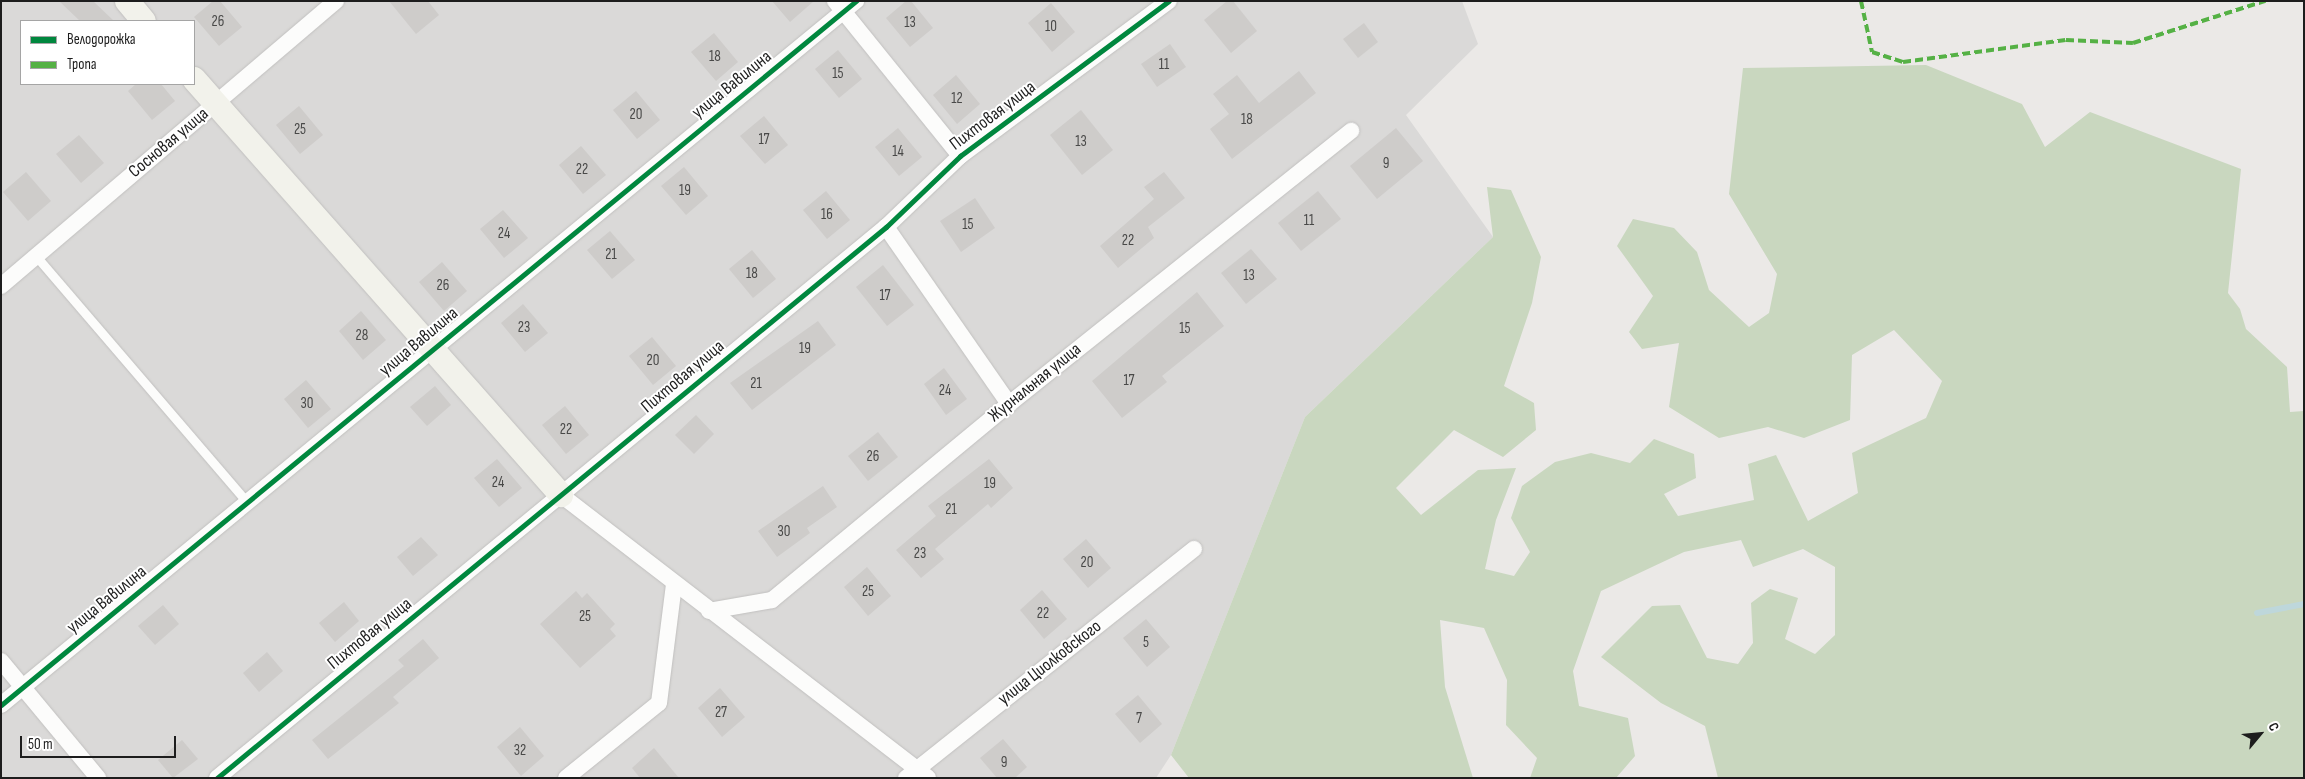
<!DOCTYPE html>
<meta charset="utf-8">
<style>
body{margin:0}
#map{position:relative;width:2305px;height:779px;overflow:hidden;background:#ebe9e7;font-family:"Sofia Sans Condensed",sans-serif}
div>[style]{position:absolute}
.residential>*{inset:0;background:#dad9d8}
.forest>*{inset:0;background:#c9d7bf}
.stream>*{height:6px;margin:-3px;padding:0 3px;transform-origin:3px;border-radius:3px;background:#bed7db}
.building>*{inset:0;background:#ceccca}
.roads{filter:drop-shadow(0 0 1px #c1c0bf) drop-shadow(0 0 1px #c1c0bf)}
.lane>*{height:9px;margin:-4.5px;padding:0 4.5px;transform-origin:4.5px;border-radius:4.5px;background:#fcfcfb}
.street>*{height:16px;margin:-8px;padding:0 8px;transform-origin:8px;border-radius:8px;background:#fcfcfb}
.secondary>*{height:24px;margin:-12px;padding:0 12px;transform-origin:12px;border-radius:12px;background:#f2f2eb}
.quiet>*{height:4px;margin-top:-2px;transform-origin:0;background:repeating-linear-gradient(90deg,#55b145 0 8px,transparent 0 12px)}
.cycleway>*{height:5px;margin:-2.5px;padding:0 2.5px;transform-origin:2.5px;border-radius:2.5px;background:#00873e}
span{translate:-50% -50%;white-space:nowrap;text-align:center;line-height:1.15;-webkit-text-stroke:4px #fff;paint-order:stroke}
.number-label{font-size:15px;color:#494948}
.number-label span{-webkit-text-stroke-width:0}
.street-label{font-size:18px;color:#1d1d1d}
.frame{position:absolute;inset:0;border:2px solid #1d1d1d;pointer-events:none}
.legend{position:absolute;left:20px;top:20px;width:175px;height:65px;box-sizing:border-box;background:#fff;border:1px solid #a5a5a5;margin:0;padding:6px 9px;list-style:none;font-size:15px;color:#1d1d1d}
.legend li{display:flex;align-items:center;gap:10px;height:25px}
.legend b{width:25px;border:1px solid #a5a5a5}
.north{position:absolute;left:2235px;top:709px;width:50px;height:50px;-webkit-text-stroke:4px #fff;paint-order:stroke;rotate:62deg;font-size:14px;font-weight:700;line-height:20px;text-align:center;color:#1d1d1d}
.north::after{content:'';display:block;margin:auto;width:18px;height:22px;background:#1d1d1d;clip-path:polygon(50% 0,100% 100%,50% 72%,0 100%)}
.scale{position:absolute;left:20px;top:736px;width:156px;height:22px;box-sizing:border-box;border:2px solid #1d1d1d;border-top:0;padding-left:6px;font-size:15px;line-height:18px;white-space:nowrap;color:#1d1d1d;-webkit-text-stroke:4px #fff;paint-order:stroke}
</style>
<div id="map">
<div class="residential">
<div style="clip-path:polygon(evenodd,1px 1px,1462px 1px,1478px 44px,1406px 115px,1493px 237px,1305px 417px,1171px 755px,1156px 778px,1px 778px,1px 1px,21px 21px,194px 21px,194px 84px,21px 84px,21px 21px)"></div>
</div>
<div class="forest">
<div style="clip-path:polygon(1926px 65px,2022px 104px,2045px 147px,2090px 112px,2241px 169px,2228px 293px,2240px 309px,2246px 329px,2287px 367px,2290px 412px,2304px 411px,2304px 778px,1718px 778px,1705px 726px,1661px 703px,1601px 657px,1652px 606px,1680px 605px,1707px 658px,1738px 664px,1753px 643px,1751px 603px,1770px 589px,1798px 598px,1785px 639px,1815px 654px,1835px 635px,1835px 567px,1803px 549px,1753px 567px,1741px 540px,1684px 552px,1601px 591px,1573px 671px,1579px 706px,1628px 718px,1635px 756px,1616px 778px,1530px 778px,1537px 758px,1506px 725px,1507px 680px,1484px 628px,1440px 620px,1445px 687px,1473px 778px,1189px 778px,1171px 755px,1305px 417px,1493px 237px,1487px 187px,1511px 190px,1541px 257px,1532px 303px,1504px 386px,1534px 403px,1536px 430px,1503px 457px,1454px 430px,1396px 488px,1421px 515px,1478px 470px,1516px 468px,1496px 520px,1485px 569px,1514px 576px,1530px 552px,1511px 518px,1522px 486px,1555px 462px,1591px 453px,1630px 463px,1654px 439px,1694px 454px,1696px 478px,1664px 494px,1678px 516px,1754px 500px,1748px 464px,1776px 455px,1808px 521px,1858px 493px,1852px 453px,1926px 418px,1942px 381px,1894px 330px,1852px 355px,1850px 420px,1804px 438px,1768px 427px,1719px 438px,1669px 407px,1679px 343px,1642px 349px,1629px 332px,1653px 296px,1617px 246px,1633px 219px,1674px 228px,1697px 252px,1709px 290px,1749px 327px,1769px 313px,1777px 274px,1729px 194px,1743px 68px)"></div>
</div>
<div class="stream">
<div style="left:2257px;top:613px;width:48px;rotate:-10.8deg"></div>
</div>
<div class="building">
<div style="clip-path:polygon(59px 1px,93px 1px,114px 21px,80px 21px)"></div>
<div style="clip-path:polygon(213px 1px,220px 1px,242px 27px,219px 46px,194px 17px)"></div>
<div style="clip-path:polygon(389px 1px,428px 1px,439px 15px,416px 34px)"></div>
<div style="clip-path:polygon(772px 1px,814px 1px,790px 22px)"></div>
<div style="clip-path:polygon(906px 1px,911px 1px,933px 28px,910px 47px,886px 18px)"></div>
<div style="clip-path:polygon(1227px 1px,1233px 1px,1257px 31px,1231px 53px,1204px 20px)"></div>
<div style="clip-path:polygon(1051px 3px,1075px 32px,1052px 52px,1028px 23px)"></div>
<div style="clip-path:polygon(1364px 23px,1378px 42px,1358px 58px,1343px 39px)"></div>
<div style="clip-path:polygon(714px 33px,738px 62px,716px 81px,691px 52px)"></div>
<div style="clip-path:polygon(1170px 44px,1186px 67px,1157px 87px,1141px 64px)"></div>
<div style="clip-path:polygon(838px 50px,862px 79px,839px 98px,815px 69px)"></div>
<div style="clip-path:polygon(1299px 71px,1316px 93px,1232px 159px,1210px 129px,1229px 114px,1213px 94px,1237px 75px,1259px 103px)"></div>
<div style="clip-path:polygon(956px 75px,980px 104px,957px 124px,933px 95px)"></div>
<div style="clip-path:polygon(136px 84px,161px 84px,175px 101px,152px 120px,128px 91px)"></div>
<div style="clip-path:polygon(636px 91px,660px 120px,637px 139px,613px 110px)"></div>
<div style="clip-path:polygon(299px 106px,323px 135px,300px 154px,276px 125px)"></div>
<div style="clip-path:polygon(1081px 110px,1113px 150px,1082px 175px,1050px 135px)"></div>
<div style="clip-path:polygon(764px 116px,788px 145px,765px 164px,740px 136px)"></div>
<div style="clip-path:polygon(898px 128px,922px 157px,899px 176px,875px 147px)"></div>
<div style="clip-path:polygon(1396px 128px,1423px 161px,1377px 199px,1350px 166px)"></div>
<div style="clip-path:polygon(79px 135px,104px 163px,81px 183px,56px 154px)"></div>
<div style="clip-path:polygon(581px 146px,606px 175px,583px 194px,559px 165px)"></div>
<div style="clip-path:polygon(684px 167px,708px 196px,686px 215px,661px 186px)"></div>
<div style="clip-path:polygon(26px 172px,51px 201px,28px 221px,3px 192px)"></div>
<div style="clip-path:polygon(1164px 172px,1185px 198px,1148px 227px,1154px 238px,1118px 268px,1100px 246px,1154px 199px,1144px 187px)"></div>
<div style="clip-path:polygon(826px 191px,850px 220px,827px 239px,803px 210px)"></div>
<div style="clip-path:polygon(1318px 191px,1341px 219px,1301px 251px,1278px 223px)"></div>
<div style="clip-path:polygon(975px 198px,995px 228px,961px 252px,940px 221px)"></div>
<div style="clip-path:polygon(503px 210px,528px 238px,504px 258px,480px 229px)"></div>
<div style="clip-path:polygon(610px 231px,635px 260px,612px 279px,587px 250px)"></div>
<div style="clip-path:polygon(1251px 249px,1277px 279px,1246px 304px,1221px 273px)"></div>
<div style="clip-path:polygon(752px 250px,776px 279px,753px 298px,729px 269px)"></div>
<div style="clip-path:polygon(442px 262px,467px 291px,444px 311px,419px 282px)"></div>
<div style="clip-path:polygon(883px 265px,914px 305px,887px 326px,856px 287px)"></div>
<div style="clip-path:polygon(1197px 292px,1224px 326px,1162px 376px,1167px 382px,1122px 418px,1092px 381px)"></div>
<div style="clip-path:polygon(523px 304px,548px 333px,525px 352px,501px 323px)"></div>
<div style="clip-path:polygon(361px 311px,386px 340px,363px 360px,339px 331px)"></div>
<div style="clip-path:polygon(818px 321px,836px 345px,752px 410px,730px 383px)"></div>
<div style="clip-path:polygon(652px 337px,676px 366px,653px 385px,629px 356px)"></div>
<div style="clip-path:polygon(944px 368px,967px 399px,946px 415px,924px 384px)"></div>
<div style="clip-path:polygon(306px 380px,331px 409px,308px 428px,284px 399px)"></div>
<div style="clip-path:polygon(435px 386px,451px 405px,427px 426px,410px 407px)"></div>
<div style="clip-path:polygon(565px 406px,589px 435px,566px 454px,542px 425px)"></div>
<div style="clip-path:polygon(696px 415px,714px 434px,694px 454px,675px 435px)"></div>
<div style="clip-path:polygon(878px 432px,898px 457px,868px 481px,848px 456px)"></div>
<div style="clip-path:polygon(497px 459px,522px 488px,499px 507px,474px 478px)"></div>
<div style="clip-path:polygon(989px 459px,1013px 488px,991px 508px,988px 504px,935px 549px,944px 559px,921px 578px,896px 550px,936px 516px,928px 506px)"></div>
<div style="clip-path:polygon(823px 486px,837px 507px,807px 528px,810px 533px,777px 557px,758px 531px)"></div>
<div style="clip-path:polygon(421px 537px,438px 555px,413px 576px,397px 557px)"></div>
<div style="clip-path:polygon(1086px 539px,1111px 568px,1088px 588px,1063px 559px)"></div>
<div style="clip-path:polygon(867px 567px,891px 596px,868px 616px,844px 587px)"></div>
<div style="clip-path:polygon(1042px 590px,1067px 619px,1044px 639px,1020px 610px)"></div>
<div style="clip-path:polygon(576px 591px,582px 598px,587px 593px,615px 624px,610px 629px,616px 636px,580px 668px,540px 624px)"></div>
<div style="clip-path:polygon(344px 602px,359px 621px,335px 642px,319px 623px)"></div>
<div style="clip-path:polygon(163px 605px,179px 624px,155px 645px,138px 626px)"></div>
<div style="clip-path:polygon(1146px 619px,1170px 647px,1147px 667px,1123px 638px)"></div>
<div style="clip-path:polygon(423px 639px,439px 658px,393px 697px,399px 703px,328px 759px,312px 740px,404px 666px,398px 660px)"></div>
<div style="clip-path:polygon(267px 652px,283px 671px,259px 692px,243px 673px)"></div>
<div style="clip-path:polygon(720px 688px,745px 717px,722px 737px,698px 708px)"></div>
<div style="clip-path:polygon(1138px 695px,1162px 724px,1140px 743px,1115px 714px)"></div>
<div style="clip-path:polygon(520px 727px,544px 756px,521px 776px,497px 747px)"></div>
<div style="clip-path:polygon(1003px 739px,1027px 767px,1015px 778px,997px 778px,980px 758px)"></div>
<div style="clip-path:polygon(182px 740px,198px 759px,173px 778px,158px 760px)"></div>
<div style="clip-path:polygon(654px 748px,679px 778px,640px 778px,632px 768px)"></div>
</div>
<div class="roads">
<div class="lane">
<div style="left:36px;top:256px;width:326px;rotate:49.4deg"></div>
</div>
<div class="street">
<div style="left:835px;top:1px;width:199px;rotate:51.1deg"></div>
<div style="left:886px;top:227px;width:216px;rotate:55.2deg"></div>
<div style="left:1px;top:286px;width:440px;rotate:-40.4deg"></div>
<div style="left:561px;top:495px;width:463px;rotate:37.6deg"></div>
<div style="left:709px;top:611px;width:64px;rotate:-9.9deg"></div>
<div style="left:772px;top:600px;width:308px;rotate:-39.6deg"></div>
<div style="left:1009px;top:404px;width:438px;rotate:-38.6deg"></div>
<div style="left:1px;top:661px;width:152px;rotate:50.3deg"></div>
<div style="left:1px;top:705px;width:1108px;rotate:-39.47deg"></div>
<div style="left:217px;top:778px;width:867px;rotate:-39.48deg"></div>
<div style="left:886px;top:227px;width:103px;rotate:-43.8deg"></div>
<div style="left:960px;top:156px;width:260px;rotate:-36.6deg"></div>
<div style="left:566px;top:778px;width:119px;rotate:-38.9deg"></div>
<div style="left:659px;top:703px;width:120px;rotate:-82.8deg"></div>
<div style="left:906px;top:778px;width:368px;rotate:-38.5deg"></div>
</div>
<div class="secondary">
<div style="left:127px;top:1px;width:26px;rotate:50deg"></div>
<div style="left:194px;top:79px;width:555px;rotate:48.58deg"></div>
</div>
</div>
<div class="quiet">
<div style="left:1861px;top:1px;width:52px;rotate:77.8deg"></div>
<div style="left:1872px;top:52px;width:33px;rotate:18deg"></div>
<div style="left:1903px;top:62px;width:164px;rotate:-7.7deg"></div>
<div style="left:2066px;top:40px;width:67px;rotate:2.6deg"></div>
<div style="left:2133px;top:43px;width:139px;rotate:-17.7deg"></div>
</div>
<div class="cycleway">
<div style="left:1px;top:705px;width:1108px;rotate:-39.47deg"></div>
<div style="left:217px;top:778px;width:867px;rotate:-39.48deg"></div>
<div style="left:886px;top:227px;width:103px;rotate:-43.8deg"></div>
<div style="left:960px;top:156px;width:260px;rotate:-36.6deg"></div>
</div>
<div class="number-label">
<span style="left:218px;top:22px">26</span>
<span style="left:910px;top:23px">13</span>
<span style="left:1051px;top:27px">10</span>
<span style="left:715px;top:57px">18</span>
<span style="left:1164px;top:65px">11</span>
<span style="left:838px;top:74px">15</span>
<span style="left:957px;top:99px">12</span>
<span style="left:636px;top:115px">20</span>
<span style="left:1247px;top:120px">18</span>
<span style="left:300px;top:130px">25</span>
<span style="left:764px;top:140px">17</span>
<span style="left:1081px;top:142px">13</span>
<span style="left:898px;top:152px">14</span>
<span style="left:1386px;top:164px">9</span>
<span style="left:582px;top:170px">22</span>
<span style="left:685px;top:191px">19</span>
<span style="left:827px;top:215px">16</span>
<span style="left:1309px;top:221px">11</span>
<span style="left:968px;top:225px">15</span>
<span style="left:504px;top:234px">24</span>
<span style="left:1128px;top:241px">22</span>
<span style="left:611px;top:255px">21</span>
<span style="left:752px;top:274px">18</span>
<span style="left:1249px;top:276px">13</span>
<span style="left:443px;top:286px">26</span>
<span style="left:885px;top:296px">17</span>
<span style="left:524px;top:328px">23</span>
<span style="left:1185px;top:329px">15</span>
<span style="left:362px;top:336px">28</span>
<span style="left:805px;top:349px">19</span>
<span style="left:653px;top:361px">20</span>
<span style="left:1129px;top:381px">17</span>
<span style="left:756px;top:384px">21</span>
<span style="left:945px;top:391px">24</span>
<span style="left:307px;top:404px">30</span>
<span style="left:566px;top:430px">22</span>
<span style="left:873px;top:457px">26</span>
<span style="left:498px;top:483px">24</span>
<span style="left:990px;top:484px">19</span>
<span style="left:951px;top:510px">21</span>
<span style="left:784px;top:532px">30</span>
<span style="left:920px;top:554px">23</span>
<span style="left:1087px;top:563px">20</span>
<span style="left:868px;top:592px">25</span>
<span style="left:1043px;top:614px">22</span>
<span style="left:585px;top:617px">25</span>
<span style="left:1146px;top:643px">5</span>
<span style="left:721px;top:713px">27</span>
<span style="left:1139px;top:719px">7</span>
<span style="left:520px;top:751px">32</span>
<span style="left:1004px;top:763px">9</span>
</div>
<div class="street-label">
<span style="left:732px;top:85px;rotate:-39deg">улица Вавилина</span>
<span style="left:993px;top:116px;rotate:-37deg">Пихтовая улица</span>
<span style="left:169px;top:143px;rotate:-40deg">Сосновая улица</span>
<span style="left:419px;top:342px;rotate:-40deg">улица Вавилина</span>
<span style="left:683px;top:377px;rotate:-40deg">Пихтовая улица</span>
<span style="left:1035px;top:383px;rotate:-39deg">Журнальная улица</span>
<span style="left:107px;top:600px;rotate:-39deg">улица Вавилина</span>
<span style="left:370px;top:634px;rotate:-39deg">Пихтовая улица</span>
<span style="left:1050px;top:663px;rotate:-38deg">улица Циолковского</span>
</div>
<div class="frame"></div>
<ul class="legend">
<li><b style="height:6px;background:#00873e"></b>Велодорожка</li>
<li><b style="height:6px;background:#55b145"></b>Тропа</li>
</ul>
<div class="north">С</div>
<div class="scale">50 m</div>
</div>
